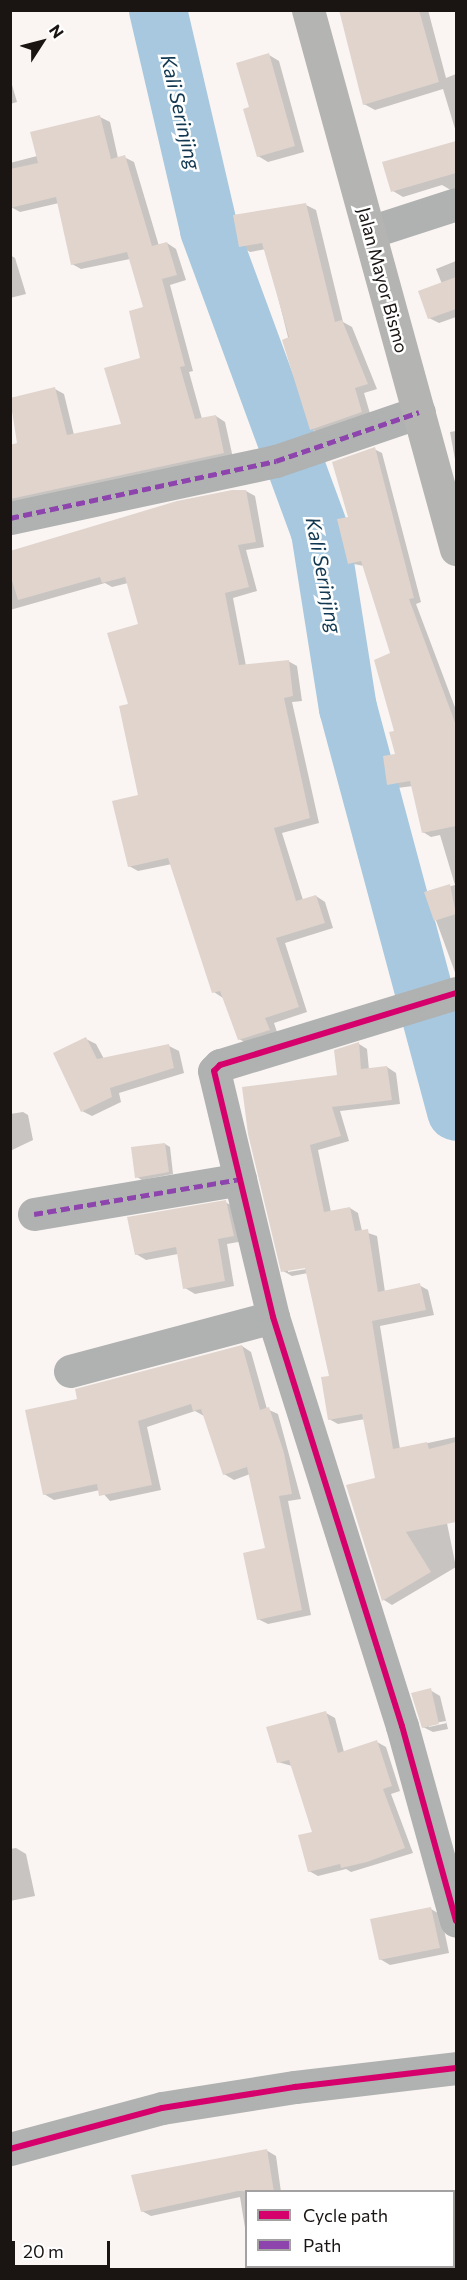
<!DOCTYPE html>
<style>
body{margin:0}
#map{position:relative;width:467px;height:2280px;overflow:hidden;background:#faf5f2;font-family:Commissioner,sans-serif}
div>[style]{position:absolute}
.shadow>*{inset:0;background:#0003}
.river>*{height:58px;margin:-29px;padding:0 29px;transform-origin:29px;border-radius:29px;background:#a7c8de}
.building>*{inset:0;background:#e0d4cd}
.street>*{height:33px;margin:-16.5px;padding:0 16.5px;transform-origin:16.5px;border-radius:16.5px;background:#b0b1b1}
.primary>*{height:33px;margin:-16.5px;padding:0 16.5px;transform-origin:16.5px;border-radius:16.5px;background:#b4b4b2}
.quiet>*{height:4.5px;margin-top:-2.25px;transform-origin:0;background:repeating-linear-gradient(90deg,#8e44ad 0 9px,transparent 0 13.5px)}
.cycleway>*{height:6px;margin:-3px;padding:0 3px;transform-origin:3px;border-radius:3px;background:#d6006c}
span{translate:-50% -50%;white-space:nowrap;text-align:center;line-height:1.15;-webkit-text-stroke:5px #fff;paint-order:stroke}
.street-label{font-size:18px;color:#1a1513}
.water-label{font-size:20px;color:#113850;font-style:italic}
.frame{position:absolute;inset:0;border:12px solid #1a1513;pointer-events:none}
.legend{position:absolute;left:245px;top:2190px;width:210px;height:78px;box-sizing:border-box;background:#fff;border:2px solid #a3a1a1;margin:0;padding:8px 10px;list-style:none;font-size:18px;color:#1a1513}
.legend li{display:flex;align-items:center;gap:12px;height:30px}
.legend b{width:30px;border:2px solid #a3a1a1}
.north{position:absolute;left:12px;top:12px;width:60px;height:60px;-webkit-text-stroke:4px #fff;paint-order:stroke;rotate:54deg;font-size:16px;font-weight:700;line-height:24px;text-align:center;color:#1a1513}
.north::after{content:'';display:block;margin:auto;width:21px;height:27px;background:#1a1513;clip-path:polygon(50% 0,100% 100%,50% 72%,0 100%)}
.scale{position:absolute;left:12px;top:2241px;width:98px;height:27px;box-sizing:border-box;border:3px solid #1a1513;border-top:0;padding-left:8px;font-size:18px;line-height:21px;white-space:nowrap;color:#1a1513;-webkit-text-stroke:4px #fff;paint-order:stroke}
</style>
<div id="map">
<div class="shadow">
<div style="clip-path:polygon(341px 10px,428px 10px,446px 78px,456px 74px,456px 132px,443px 89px,375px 110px,364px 104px)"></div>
<div style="clip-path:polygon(269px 55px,279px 61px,304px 152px,268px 162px,258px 156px,251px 109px)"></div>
<div style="clip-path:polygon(10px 78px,17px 102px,10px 104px)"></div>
<div style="clip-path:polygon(100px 117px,110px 122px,118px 158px,124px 157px,134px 162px,159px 246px,167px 243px,176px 249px,186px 280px,170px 285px,193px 371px,189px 372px,202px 419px,216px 416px,225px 422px,233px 458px,18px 504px,10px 500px,10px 446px,19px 444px,10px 399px,55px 389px,64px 394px,74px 435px,123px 425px,142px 359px,145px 308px,130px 259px,81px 269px,72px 264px,59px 203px,20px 212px,11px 207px,10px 163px,37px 156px)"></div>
<div style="clip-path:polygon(456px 143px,456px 193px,442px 185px,403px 197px,393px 191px,384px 163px)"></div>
<div style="clip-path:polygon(306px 205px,316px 210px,343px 322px,352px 327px,377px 389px,364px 393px,371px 417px,321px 434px,311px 429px,266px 249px,250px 252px,240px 246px)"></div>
<div style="clip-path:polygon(10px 255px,15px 258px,26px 294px,10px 298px)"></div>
<div style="clip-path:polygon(456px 261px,456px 317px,439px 323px,429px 318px,442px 284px,436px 269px)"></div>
<div style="clip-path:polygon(456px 431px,456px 465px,450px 432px)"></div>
<div style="clip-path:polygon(374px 449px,382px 453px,421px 602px,416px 604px,456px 710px,456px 975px,426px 893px,455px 885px,440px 835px,431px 837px,423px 832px,413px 786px,397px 788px,389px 784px,397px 755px,392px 654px,364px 566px,349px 563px,350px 518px)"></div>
<div style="clip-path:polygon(246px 491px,255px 496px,264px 547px,246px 550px,257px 591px,233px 598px,246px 666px,288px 661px,297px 666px,302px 701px,292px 702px,319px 823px,282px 833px,303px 900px,316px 896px,325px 902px,333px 928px,285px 943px,307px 1012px,274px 1023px,278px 1035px,248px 1044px,239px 1039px,223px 998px,214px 992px,172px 864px,138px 871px,129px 866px,140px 796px,130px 706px,140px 625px,128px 583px,112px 587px,105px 583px,10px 610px,10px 552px)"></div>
<div style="clip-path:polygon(86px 1039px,96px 1044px,104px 1059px,169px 1046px,179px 1051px,184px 1073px,119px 1093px,121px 1102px,92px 1116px,82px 1111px)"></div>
<div style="clip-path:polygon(evenodd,359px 1044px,367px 1049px,369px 1070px,387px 1067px,396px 1073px,400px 1104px,340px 1111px,349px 1141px,318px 1150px,331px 1212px,350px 1208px,358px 1213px,362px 1231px,377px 1236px,385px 1292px,419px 1285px,428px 1290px,434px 1315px,380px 1326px,400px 1449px,456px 1437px,456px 1485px,440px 1489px,456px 1567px,392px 1605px,384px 1600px,377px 1479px,365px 1419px,338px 1424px,329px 1419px,331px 1377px,308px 1273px,292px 1276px,283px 1271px,250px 1134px,338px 1077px,359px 1044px,313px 1265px,313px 1268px,288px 1272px,288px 1269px,313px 1265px)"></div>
<div style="clip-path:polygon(23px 1112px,28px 1115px,33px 1140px,10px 1151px,10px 1114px)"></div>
<div style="clip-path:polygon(165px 1144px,170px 1147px,173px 1174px,142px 1180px,137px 1177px)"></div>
<div style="clip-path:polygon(225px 1202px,236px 1208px,244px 1241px,227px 1244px,234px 1286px,195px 1294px,185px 1288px,178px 1254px,146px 1260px,136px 1254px)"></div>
<div style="clip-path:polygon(242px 1346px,251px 1352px,267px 1409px,278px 1414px,301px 1499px,288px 1501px,311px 1615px,268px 1624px,258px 1619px,266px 1549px,250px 1474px,234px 1480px,224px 1474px,204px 1416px,195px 1411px,147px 1427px,161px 1490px,110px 1501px,100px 1490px,54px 1500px,44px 1494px,79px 1400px)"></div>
<div style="clip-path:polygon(evenodd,430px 1690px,440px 1696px,448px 1729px,433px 1732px,423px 1727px,430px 1690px,446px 1721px,447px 1723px,429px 1727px,429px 1724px,446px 1721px)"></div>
<div style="clip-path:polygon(326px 1713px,335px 1718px,344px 1752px,377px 1742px,386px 1747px,400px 1791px,391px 1794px,413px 1853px,351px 1872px,346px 1869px,318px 1876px,309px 1871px,314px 1833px,292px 1766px,278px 1762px)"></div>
<div style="clip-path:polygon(16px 1848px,26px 1854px,35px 1896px,10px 1901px,10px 1849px)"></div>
<div style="clip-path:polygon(431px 1909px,441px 1915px,449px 1953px,390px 1965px,380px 1959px)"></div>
<div style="clip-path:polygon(266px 2150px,276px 2156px,281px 2192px,246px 2192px,246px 2234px,240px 2197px,151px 2216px,142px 2211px)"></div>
<div style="clip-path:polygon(281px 2266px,331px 2266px,332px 2270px,281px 2270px)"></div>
</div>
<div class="river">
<div style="left:158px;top:10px;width:226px;rotate:76.9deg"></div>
<div style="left:209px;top:230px;width:322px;rotate:69.8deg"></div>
<div style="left:320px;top:532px;width:178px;rotate:81deg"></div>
<div style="left:348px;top:708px;width:418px;rotate:75deg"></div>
</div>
<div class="building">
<div style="clip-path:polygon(339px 10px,419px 10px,439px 82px,363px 105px)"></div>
<div style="clip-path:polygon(269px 53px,295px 146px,257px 157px,243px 109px,249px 107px,236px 63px)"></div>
<div style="clip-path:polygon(100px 115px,111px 159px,125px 155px,152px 246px,167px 242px,177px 275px,162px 279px,185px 366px,180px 367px,195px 419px,216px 415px,224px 453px,10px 499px,10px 445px,17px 443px,10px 398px,55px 387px,67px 435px,121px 424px,104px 368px,140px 358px,129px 311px,143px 307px,127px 252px,71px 265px,56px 197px,10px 208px,10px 169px,38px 163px,30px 132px)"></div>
<div style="clip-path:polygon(456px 141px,456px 173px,391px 192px,382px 162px)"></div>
<div style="clip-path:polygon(306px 203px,335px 322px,342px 320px,368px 384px,355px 388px,362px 412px,310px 430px,282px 340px,289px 337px,262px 243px,239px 247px,233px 215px)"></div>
<div style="clip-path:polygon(456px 277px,456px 309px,428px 319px,418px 291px)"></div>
<div style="clip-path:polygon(375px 447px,414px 598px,409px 599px,456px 725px,456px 826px,422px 833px,410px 781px,387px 785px,383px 756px,395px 754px,389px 732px,394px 731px,374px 660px,390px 653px,361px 561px,348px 564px,337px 519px,348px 517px,332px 462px)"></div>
<div style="clip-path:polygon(232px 490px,246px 490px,256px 542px,238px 545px,249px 587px,225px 593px,239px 665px,289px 660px,293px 696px,284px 698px,310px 818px,274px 828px,296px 901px,316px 895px,325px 923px,276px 938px,299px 1007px,265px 1018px,270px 1030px,238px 1040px,220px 991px,212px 993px,168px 858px,128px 867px,112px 801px,138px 795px,119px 706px,128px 704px,107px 633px,138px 624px,125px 577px,102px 583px,100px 577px,18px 600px,10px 574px,10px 551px,177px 501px)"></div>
<div style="clip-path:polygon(450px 884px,456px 914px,434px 921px,424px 892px)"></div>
<div style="clip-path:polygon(86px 1037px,97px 1059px,169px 1044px,174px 1068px,110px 1088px,112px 1097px,81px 1112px,53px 1053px)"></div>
<div style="clip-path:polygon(359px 1042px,361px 1069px,387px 1066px,392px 1100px,332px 1107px,341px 1136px,310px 1145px,324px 1212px,350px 1207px,355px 1231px,368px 1229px,378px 1292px,420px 1283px,426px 1310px,372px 1321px,393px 1449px,427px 1442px,429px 1449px,456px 1442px,456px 1522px,406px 1532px,431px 1572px,382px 1601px,346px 1485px,375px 1478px,362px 1414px,328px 1420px,321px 1377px,329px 1376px,305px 1268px,281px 1272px,248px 1134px,242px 1087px,337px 1075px,334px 1050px)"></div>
<div style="clip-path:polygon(165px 1143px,169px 1172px,135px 1178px,131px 1147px)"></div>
<div style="clip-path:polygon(226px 1200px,234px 1236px,218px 1239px,225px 1281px,183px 1289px,176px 1247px,135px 1255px,127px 1217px)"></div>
<div style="clip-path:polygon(242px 1345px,260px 1410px,269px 1407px,284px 1453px,292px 1494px,279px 1496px,302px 1610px,257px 1620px,243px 1553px,265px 1548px,247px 1467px,223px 1475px,201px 1409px,193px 1411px,191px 1404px,138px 1421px,152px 1485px,99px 1496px,97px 1484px,43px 1495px,25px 1410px,77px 1399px,75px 1389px)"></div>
<div style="clip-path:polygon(431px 1688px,439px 1724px,422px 1728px,411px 1693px)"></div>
<div style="clip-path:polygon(326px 1711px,338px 1753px,377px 1740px,392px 1786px,383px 1789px,405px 1848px,367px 1862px,341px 1868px,340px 1864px,308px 1872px,298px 1835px,312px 1832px,289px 1760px,277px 1763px,266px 1727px)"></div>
<div style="clip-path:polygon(431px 1907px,440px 1948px,379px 1960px,370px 1919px)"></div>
<div style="clip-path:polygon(267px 2149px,274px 2192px,238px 2191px,141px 2212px,131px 2175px)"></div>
</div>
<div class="street">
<div style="left:370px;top:232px;width:90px;rotate:-18deg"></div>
<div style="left:10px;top:518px;width:272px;rotate:-12.1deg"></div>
<div style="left:276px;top:461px;width:151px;rotate:-18.9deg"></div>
<div style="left:456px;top:993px;width:247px;rotate:163deg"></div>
<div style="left:220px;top:1065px;width:8px;rotate:135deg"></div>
<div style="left:214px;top:1071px;width:253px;rotate:76.5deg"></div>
<div style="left:273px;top:1317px;width:429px;rotate:72.5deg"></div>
<div style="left:402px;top:1726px;width:202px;rotate:74.5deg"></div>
<div style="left:34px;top:1214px;width:209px;rotate:-9.6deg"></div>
<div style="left:70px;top:1371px;width:210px;rotate:-14.9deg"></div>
<div style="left:10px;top:2149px;width:157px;rotate:-15.1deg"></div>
<div style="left:162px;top:2108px;width:135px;rotate:-9deg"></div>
<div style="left:295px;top:2087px;width:162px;rotate:-6.7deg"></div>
</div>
<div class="primary">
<div style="left:308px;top:10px;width:559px;rotate:74.65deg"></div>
</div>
<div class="quiet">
<div style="left:10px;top:518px;width:272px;rotate:-12.1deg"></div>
<div style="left:276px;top:461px;width:151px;rotate:-18.9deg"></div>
<div style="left:34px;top:1214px;width:209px;rotate:-9.6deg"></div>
</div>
<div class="cycleway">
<div style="left:456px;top:993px;width:247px;rotate:163deg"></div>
<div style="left:220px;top:1065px;width:8px;rotate:135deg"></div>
<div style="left:214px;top:1071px;width:253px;rotate:76.5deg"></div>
<div style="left:273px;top:1317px;width:429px;rotate:72.5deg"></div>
<div style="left:402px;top:1726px;width:202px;rotate:74.5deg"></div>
<div style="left:10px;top:2149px;width:157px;rotate:-15.1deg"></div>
<div style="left:162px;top:2108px;width:135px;rotate:-9deg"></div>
<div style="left:295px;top:2087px;width:162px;rotate:-6.7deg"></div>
</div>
<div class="street-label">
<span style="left:383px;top:280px;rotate:75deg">Jalan Mayor Bismo</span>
</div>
<div class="water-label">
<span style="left:181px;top:112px;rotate:77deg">Kali Serinjing</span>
<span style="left:324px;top:575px;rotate:79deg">Kali Serinjing</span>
</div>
<div class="frame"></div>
<ul class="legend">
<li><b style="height:8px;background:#d6006c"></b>Cycle path</li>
<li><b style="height:8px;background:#8e44ad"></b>Path</li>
</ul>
<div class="north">N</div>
<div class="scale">20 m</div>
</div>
